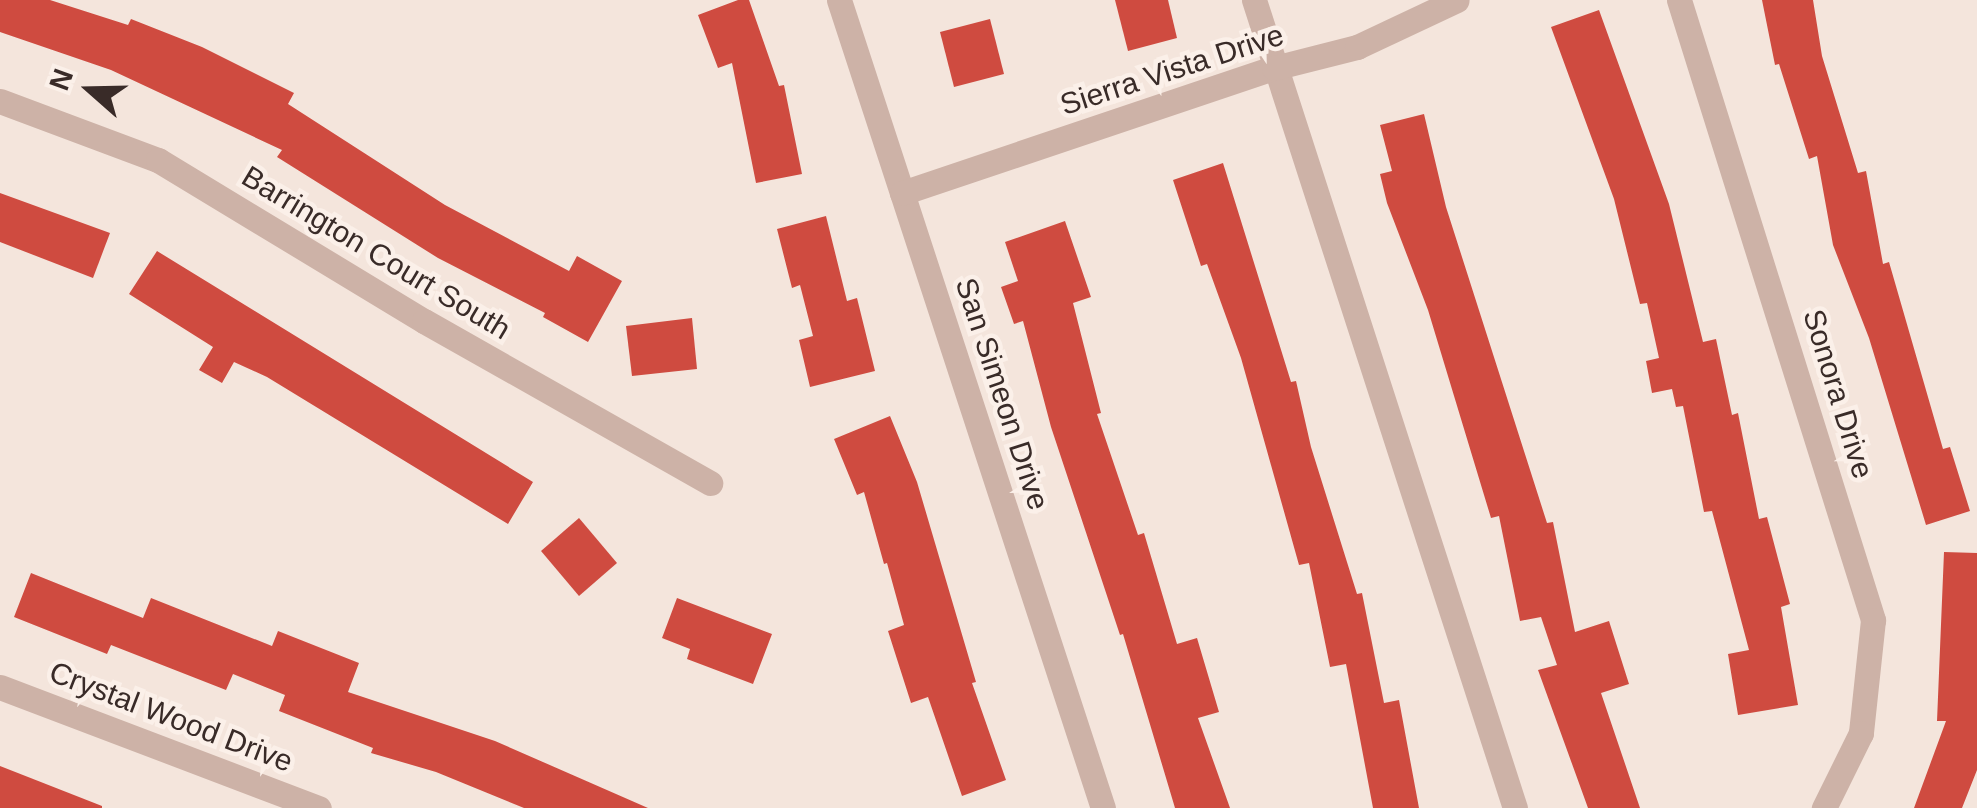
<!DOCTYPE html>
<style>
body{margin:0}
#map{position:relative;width:1977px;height:808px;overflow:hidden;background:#f4e5dc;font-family:Arial,sans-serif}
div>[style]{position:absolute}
.building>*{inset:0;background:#cf4b40}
.street>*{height:25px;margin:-12.5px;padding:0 12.5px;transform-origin:12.5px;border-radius:12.5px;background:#cdb2a7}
span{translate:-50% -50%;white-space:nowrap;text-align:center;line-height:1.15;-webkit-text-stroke:9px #fbf0e9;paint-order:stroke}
.street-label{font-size:30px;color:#392b28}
.north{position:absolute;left:40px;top:40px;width:100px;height:100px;-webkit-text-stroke:8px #fbf0e9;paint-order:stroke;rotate:290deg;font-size:28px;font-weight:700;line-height:40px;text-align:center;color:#392b28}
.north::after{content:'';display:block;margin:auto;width:35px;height:45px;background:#392b28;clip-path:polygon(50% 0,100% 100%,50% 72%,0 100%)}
</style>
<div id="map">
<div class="building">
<div style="clip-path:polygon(0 0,50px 0,128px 25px,131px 19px,202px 47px,294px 93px,288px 104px,445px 205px,569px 271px,577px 256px,622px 281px,588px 342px,543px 317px,545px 313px,438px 258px,277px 157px,282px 150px,111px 70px,0 32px)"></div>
<div style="clip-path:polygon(738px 0,749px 0,779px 86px,784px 85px,802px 174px,756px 183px,732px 63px,718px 68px,698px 15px)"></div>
<div style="clip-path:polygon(1115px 0,1168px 0,1177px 38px,1128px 51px)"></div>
<div style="clip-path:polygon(1762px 0,1813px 0,1822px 56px,1858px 173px,1866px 171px,1883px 264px,1889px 262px,1943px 449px,1950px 447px,1970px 511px,1926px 525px,1869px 338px,1833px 245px,1817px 156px,1809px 159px,1779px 64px,1775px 65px)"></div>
<div style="clip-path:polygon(1599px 10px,1669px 204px,1703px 342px,1716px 339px,1732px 415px,1738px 413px,1759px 519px,1767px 517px,1790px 604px,1781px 607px,1798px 705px,1738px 715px,1728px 654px,1749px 650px,1712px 511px,1704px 512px,1683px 406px,1676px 407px,1672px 389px,1652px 393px,1646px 361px,1659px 358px,1647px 303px,1640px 304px,1614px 199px,1551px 27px)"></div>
<div style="clip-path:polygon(990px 19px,1004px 74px,954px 87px,940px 32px)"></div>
<div style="clip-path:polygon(1424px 114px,1446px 207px,1547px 523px,1553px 522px,1575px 632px,1609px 621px,1629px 684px,1601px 693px,1640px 808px,1588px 808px,1538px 670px,1557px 665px,1541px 617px,1520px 621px,1499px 516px,1491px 518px,1428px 310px,1387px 203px,1380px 174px,1392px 171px,1380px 125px)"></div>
<div style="clip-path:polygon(1223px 163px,1291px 382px,1296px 381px,1311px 447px,1357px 594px,1362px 593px,1384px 703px,1399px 700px,1419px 808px,1373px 808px,1346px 664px,1330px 667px,1309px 563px,1299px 565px,1241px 358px,1207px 264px,1201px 266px,1173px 180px)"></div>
<div style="clip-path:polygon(0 193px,110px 233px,93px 278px,0 242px)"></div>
<div style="clip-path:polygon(826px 216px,847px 301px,857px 298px,875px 371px,810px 387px,799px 340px,813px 336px,800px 285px,792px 288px,777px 229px)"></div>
<div style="clip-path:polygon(1065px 221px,1091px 297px,1073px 303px,1101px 413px,1097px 414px,1138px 535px,1144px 533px,1177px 644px,1197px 638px,1219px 712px,1198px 718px,1230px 808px,1175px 808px,1123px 634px,1120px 635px,1051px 427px,1023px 321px,1014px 324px,1001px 287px,1018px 281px,1005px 242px)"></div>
<div style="clip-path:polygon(157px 251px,533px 482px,508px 524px,267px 377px,234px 362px,222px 383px,199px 370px,213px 347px,129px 294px)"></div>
<div style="clip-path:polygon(692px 318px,697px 369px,632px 376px,626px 326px)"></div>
<div style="clip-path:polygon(890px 416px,917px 482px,976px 682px,972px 683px,1006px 780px,962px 796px,928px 697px,911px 703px,888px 631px,904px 625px,887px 563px,884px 564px,864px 492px,857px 495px,834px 439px)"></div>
<div style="clip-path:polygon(579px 518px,617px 563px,579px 596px,541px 551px)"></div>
<div style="clip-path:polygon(1944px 552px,1977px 553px,1977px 770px,1962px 808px,1914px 808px,1946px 721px,1937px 721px)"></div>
<div style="clip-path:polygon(31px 573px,143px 618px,151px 598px,272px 646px,278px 631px,359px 663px,348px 692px,495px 741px,648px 808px,524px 808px,436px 772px,371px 753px,373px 748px,279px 711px,285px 695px,233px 674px,226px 690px,111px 645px,107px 654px,14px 617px)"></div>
<div style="clip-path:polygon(677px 598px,772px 634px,753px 684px,687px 659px,690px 649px,662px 638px)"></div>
<div style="clip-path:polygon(0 766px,102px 806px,102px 808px,0 808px)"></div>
</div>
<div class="street">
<div style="left:839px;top:0;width:850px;rotate:71.91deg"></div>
<div style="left:1254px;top:0;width:849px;rotate:72.1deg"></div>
<div style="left:1679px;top:0;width:650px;rotate:72.62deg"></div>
<div style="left:1873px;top:620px;width:114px;rotate:96.1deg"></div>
<div style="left:1861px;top:733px;width:84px;rotate:116.3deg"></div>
<div style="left:0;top:101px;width:169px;rotate:20.5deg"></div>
<div style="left:158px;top:160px;width:311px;rotate:31.2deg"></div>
<div style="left:424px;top:321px;width:329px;rotate:29.5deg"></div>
<div style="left:902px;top:193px;width:392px;rotate:-18.6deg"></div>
<div style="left:1274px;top:68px;width:86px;rotate:-14.2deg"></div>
<div style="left:1357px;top:47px;width:110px;rotate:-25.2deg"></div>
<div style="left:0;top:687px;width:341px;rotate:20.8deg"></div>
</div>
<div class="street-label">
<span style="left:1172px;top:70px;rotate:-18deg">Sierra Vista Drive</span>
<span style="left:376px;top:253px;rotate:31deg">Barrington Court South</span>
<span style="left:1002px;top:394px;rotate:72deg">San Simeon Drive</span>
<span style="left:1838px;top:394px;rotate:73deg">Sonora Drive</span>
<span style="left:171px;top:717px;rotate:21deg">Crystal Wood Drive</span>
</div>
<div class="north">N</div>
</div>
